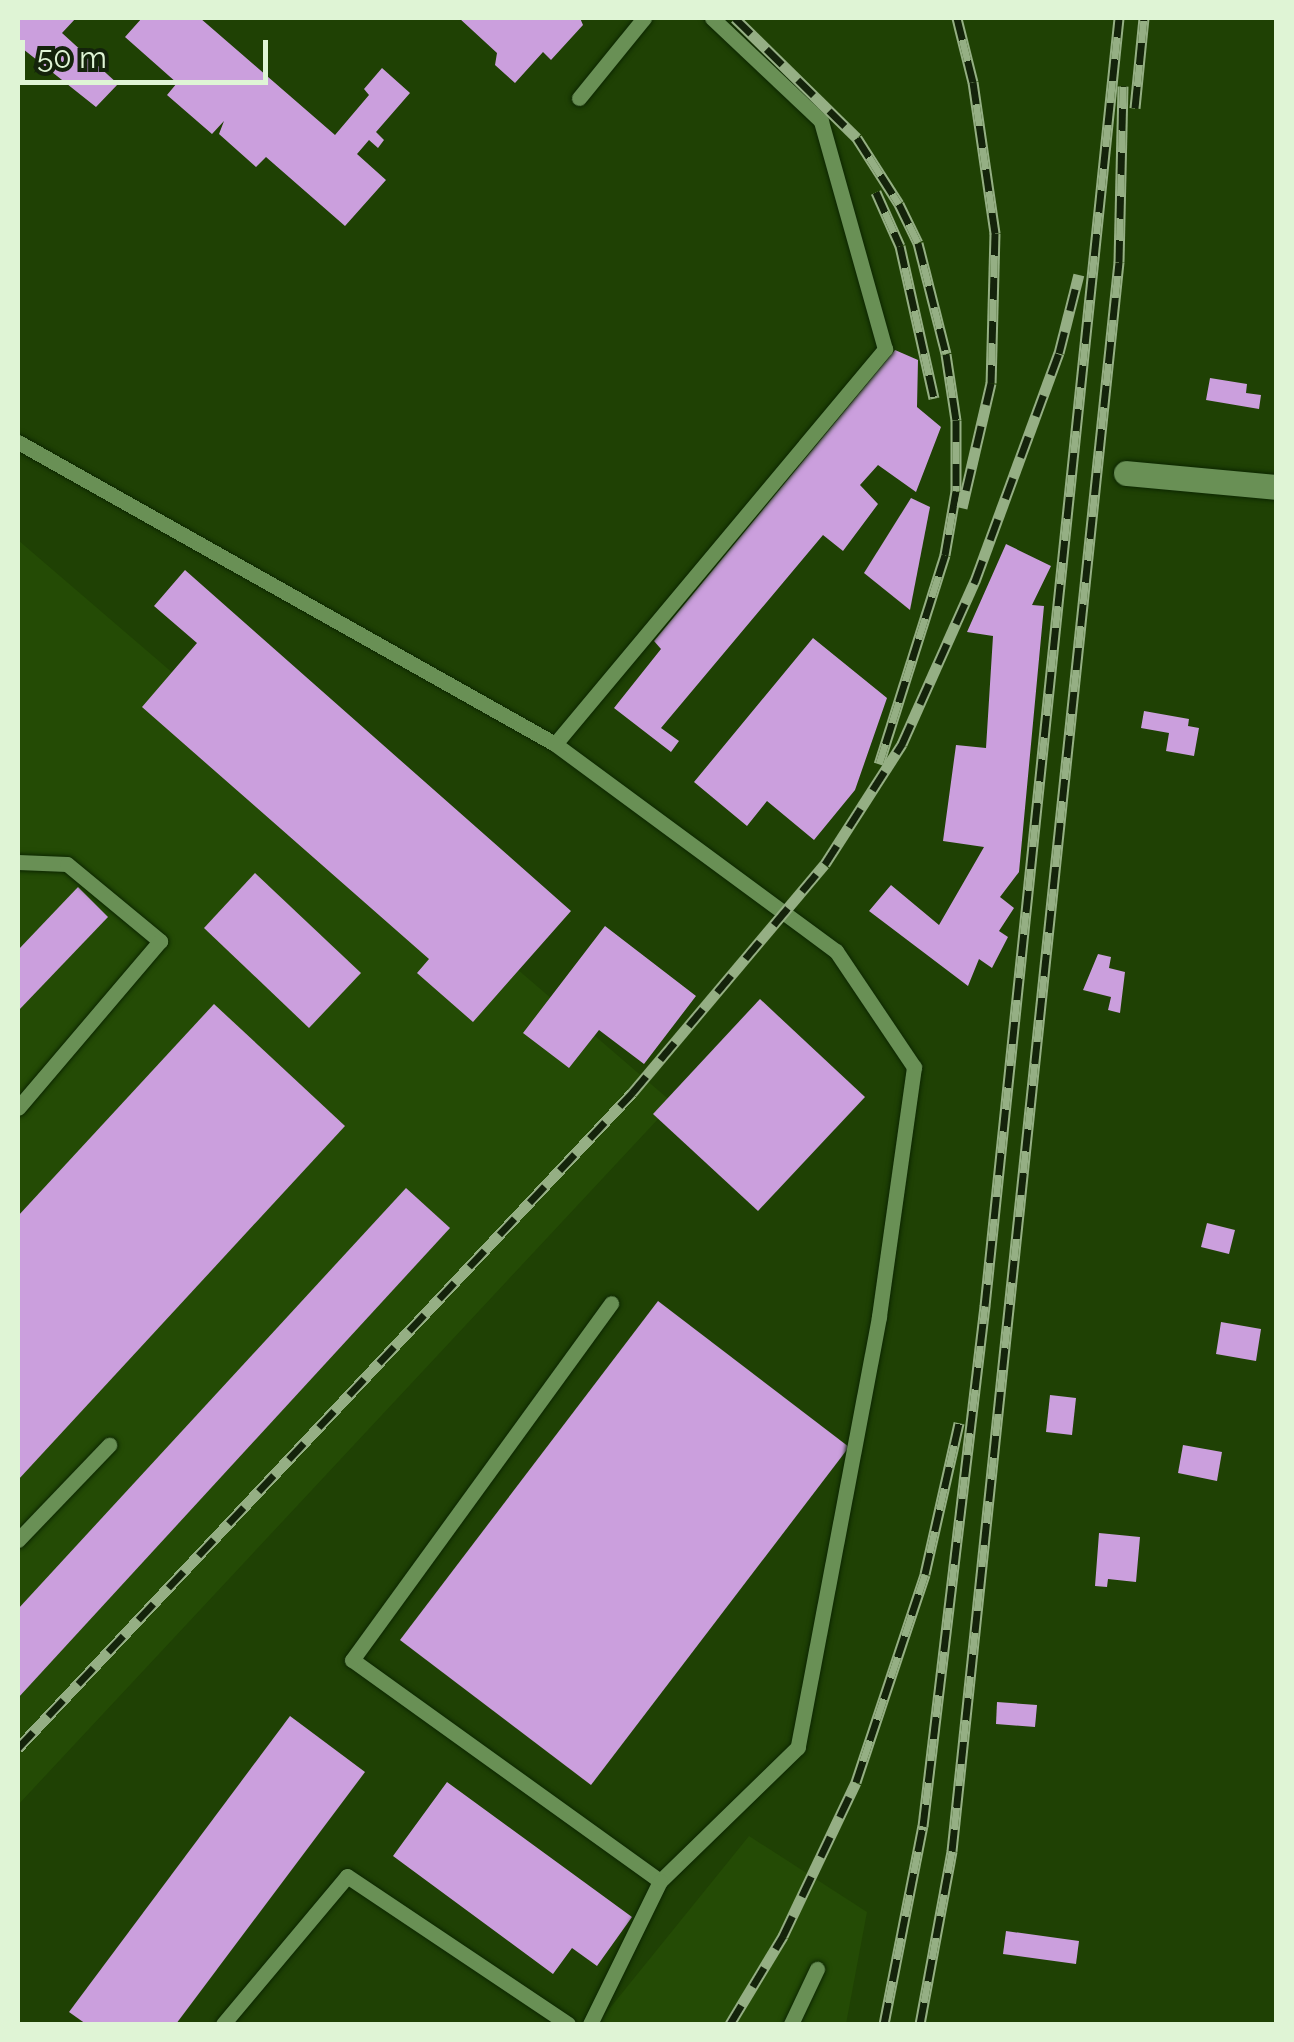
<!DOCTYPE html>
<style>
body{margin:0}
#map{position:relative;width:1294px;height:2042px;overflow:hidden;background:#1f4104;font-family:Raleway,sans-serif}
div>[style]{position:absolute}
.built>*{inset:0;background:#244b05}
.building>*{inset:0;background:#cb9fdd}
.roads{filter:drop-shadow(0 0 2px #0c2600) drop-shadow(0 0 2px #0c2600)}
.lane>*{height:15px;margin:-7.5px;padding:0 7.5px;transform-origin:7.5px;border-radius:7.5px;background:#699055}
.street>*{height:25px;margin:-12.5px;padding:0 12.5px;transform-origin:12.5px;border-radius:12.5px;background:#699055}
.rail>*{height:11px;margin-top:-5.5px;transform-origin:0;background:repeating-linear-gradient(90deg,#14230b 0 22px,#95af84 0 44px);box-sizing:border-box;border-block:2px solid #95af84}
span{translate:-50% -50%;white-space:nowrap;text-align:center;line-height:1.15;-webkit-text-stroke:10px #14230b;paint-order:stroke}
.frame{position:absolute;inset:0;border:20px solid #dff4d5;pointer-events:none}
.scale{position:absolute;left:20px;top:40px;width:248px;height:45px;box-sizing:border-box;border:5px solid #dff4d5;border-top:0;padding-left:12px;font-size:30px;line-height:35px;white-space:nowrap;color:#dff4d5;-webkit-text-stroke:8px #14230b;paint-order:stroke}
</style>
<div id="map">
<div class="built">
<div style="clip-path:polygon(18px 540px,673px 1103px,18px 1805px)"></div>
<div style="clip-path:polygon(749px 1836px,867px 1912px,846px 2024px,597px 2024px)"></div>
</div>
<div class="building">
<div style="clip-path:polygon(18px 18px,76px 18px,62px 33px,118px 84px,96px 107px,18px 45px)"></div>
<div style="clip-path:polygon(142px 18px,200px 18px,335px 135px,369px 95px,364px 89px,382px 68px,410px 93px,376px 132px,384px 140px,378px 148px,369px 140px,357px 154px,386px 180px,345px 226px,266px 157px,256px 167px,219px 134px,224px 121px,212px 134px,167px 95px,177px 83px,125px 37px)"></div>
<div style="clip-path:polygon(459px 18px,580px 18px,583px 25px,551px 60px,543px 52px,515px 83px,495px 65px,497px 53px)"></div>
<div style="clip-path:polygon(895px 350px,918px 360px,917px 407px,941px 427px,916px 492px,878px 465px,860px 485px,878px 504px,843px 551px,823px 535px,661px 728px,679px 741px,671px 752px,614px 708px,661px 649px,654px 641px)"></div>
<div style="clip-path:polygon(1210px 378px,1247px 384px,1246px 393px,1261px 395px,1259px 409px,1206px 400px)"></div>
<div style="clip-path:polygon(911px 498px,930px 507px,910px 610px,864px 573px)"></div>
<div style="clip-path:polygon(1006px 544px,1051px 566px,1032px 605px,1044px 606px,1019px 872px,1000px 897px,1014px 908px,999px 931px,1008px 937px,992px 968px,979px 959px,968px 986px,869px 911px,891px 885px,939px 925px,984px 847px,943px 841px,956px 745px,986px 748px,993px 636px,967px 632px)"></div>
<div style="clip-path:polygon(185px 570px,571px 911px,473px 1022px,417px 973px,429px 959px,142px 707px,197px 643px,154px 606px)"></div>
<div style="clip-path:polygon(813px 638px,887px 698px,855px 790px,814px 840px,767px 801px,747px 826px,694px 782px)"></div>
<div style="clip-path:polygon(1144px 711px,1189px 719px,1188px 726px,1199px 728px,1194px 756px,1166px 751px,1169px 733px,1141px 728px)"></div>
<div style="clip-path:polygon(255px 873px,361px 973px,309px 1028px,204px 928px)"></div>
<div style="clip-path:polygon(78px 887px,108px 917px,18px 1011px,18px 950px)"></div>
<div style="clip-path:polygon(605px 926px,696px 996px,644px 1064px,599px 1030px,569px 1068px,523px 1033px)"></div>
<div style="clip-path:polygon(1098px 954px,1111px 957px,1109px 968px,1125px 972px,1120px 1013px,1108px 1010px,1111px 997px,1083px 990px)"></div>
<div style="clip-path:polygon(760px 999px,865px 1097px,758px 1211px,653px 1114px)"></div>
<div style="clip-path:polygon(214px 1004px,345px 1126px,18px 1480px,18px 1216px)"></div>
<div style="clip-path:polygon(406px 1188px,450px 1228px,18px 1698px,18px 1609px)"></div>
<div style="clip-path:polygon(1207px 1223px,1235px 1230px,1229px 1254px,1201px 1247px)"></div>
<div style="clip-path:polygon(658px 1301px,849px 1447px,591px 1785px,400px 1640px)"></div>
<div style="clip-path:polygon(1221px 1322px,1261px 1329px,1256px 1361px,1216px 1354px)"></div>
<div style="clip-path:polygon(1050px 1395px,1076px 1398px,1072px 1435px,1046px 1432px)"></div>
<div style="clip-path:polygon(1183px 1445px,1222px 1452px,1217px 1481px,1178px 1473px)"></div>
<div style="clip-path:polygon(1099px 1533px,1140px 1537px,1136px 1582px,1108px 1579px,1107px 1587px,1095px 1586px)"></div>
<div style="clip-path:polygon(997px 1702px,1037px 1705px,1035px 1727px,996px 1724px)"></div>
<div style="clip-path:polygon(290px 1716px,365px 1772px,176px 2024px,86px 2024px,69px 2012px)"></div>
<div style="clip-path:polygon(447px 1782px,632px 1917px,597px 1966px,572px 1948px,553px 1974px,393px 1856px)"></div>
<div style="clip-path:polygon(1006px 1931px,1079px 1941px,1076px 1964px,1003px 1954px)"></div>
</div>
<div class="roads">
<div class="lane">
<div style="left:579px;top:98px;width:103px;rotate:-50.9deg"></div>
<div style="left:18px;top:442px;width:616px;rotate:29.35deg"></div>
<div style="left:555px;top:744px;width:515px;rotate:-50.12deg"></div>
<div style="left:885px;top:349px;width:237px;rotate:-105.7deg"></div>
<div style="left:821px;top:121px;width:150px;rotate:-136.6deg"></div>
<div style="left:555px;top:744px;width:349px;rotate:36.4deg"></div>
<div style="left:836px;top:951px;width:140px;rotate:56.1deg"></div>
<div style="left:914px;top:1067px;width:252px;rotate:98deg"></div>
<div style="left:879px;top:1317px;width:438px;rotate:100.7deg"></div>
<div style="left:798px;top:1747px;width:192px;rotate:135.8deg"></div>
<div style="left:660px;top:1881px;width:379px;rotate:-144.3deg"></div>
<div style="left:352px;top:1660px;width:441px;rotate:-54deg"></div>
<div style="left:18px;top:862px;width:49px;rotate:2.3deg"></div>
<div style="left:67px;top:864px;width:121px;rotate:39.6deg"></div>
<div style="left:160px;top:941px;width:219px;rotate:130.4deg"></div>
<div style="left:18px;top:1540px;width:132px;rotate:-46.2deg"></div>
<div style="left:223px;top:2024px;width:193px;rotate:-50deg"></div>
<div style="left:347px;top:1876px;width:266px;rotate:33.8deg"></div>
<div style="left:590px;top:2024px;width:159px;rotate:-63.9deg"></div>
<div style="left:791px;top:2024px;width:61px;rotate:-64.7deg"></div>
</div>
<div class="street">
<div style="left:1126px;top:473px;width:151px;rotate:5.3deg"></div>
</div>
</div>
<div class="rail">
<div style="left:735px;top:18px;width:171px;rotate:44.5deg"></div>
<div style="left:857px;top:138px;width:78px;rotate:57.5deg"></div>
<div style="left:899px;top:204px;width:43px;rotate:64deg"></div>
<div style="left:918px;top:243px;width:114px;rotate:75.8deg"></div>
<div style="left:946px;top:354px;width:67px;rotate:81.4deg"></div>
<div style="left:956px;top:420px;width:71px;rotate:90deg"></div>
<div style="left:956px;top:491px;width:65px;rotate:99.8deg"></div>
<div style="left:945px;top:555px;width:219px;rotate:107.5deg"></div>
<div style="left:957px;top:18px;width:66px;rotate:76deg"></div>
<div style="left:973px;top:82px;width:153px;rotate:81.7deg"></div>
<div style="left:995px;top:233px;width:150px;rotate:91.5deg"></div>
<div style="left:991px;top:383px;width:128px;rotate:103.1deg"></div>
<div style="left:1135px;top:108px;width:90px;rotate:-84.3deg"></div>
<div style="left:876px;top:192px;width:59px;rotate:66deg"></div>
<div style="left:900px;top:246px;width:156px;rotate:77.4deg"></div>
<div style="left:18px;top:1748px;width:898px;rotate:-46.85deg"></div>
<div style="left:632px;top:1093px;width:299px;rotate:-49.9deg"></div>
<div style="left:825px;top:864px;width:143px;rotate:-57.3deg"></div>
<div style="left:902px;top:744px;width:179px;rotate:-65.9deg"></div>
<div style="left:975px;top:581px;width:243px;rotate:-69.8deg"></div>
<div style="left:1059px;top:353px;width:81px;rotate:-75.8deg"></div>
<div style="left:730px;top:2024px;width:103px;rotate:-58.9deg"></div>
<div style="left:783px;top:1936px;width:170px;rotate:-64.6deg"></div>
<div style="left:856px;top:1782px;width:219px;rotate:-71.6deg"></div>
<div style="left:925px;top:1574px;width:155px;rotate:-77.3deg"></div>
<div style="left:884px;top:2024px;width:202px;rotate:-78.9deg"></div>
<div style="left:923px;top:1826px;width:524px;rotate:-83.2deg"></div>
<div style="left:985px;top:1306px;width:1295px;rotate:-84.06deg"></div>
<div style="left:920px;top:2024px;width:176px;rotate:-79.5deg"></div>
<div style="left:952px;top:1851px;width:1598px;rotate:-84deg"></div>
<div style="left:1119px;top:262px;width:176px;rotate:-88.7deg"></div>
</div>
<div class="frame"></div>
<div class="scale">50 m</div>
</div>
